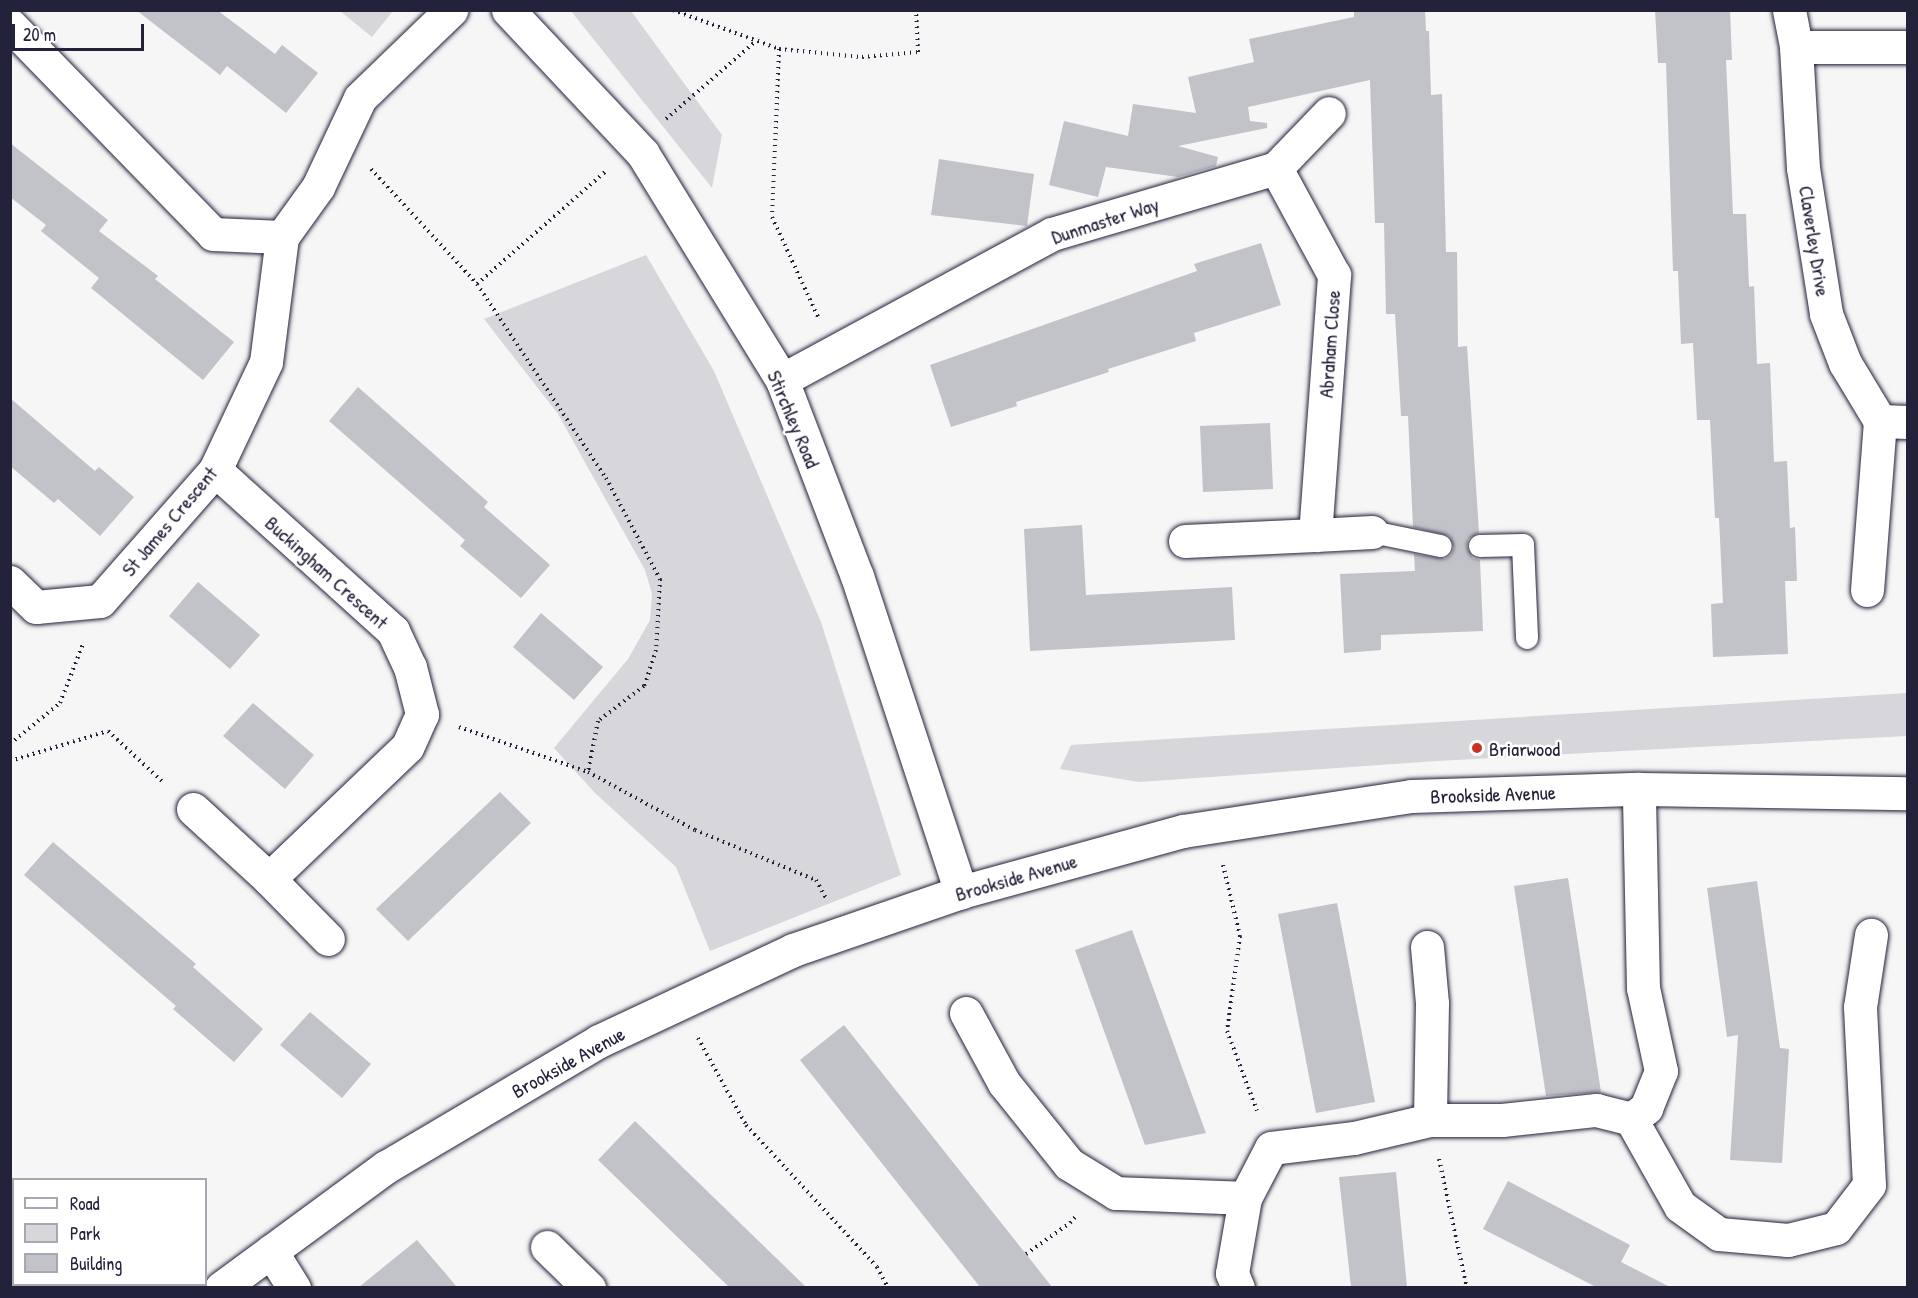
<!DOCTYPE html>
<style>
body{margin:0}
#map{position:relative;width:1918px;height:1298px;overflow:hidden;background:#f6f6f7;font-family:"Patrick Hand",sans-serif}
div>[style]{position:absolute}
.green>*{inset:0;background:#d7d7db}
.building>*{inset:0;background:#c2c2c9}
.path>*{height:4px;margin-top:-2px;transform-origin:0;background:repeating-linear-gradient(90deg,#22223b 0 1.5px,transparent 0 6px)}
.roads{filter:drop-shadow(0 0 2px #22223b) drop-shadow(0 0 2px #22223b)}
.service>*{height:22px;margin:-11px;padding:0 11px;transform-origin:11px;border-radius:11px;background:#fff}
.minor>*{height:33px;margin:-16.5px;padding:0 16.5px;transform-origin:16.5px;border-radius:16.5px;background:#fff}
.tertiary>*{height:33px;margin:-16.5px;padding:0 16.5px;transform-origin:16.5px;border-radius:16.5px;background:#fff}
.dots>*{width:16px;height:16px;translate:-50% -50%;box-sizing:border-box;border:3px solid #fff;border-radius:50%}
span{translate:-50% -50%;white-space:nowrap;text-align:center;line-height:1.15;-webkit-text-stroke:5px #fff;paint-order:stroke}
.street-label{font-size:20px;color:#22223b}
.poi-label{font-size:20px;color:#22223b}
.left{translate:0 -50%;text-align:left}
.frame{position:absolute;inset:0;border:12px solid #22223b;pointer-events:none}
.legend{position:absolute;left:12px;top:1178px;width:195px;height:108px;box-sizing:border-box;background:#fff;border:2px solid #a7a7b1;margin:0;padding:8px 10px;list-style:none;font-size:18px;color:#22223b}
.legend li{display:flex;align-items:center;gap:12px;height:30px}
.legend b{width:30px;border:2px solid #a7a7b1}
.scale{position:absolute;left:12px;top:24px;width:132px;height:27px;box-sizing:border-box;border:3px solid #22223b;border-top:0;padding-left:8px;font-size:18px;line-height:21px;white-space:nowrap;color:#22223b;-webkit-text-stroke:4px #fff;paint-order:stroke}
</style>
<div id="map">
<div class="green">
<div style="clip-path:polygon(340px 11px,393px 11px,372px 37px)"></div>
<div style="clip-path:polygon(571px 11px,631px 11px,722px 135px,712px 188px)"></div>
<div style="clip-path:polygon(646px 255px,714px 371px,821px 622px,901px 875px,710px 951px,676px 867px,595px 793px,554px 748px,628px 659px,650px 620px,652px 594px,645px 570px,558px 414px,484px 319px)"></div>
<div style="clip-path:polygon(1907px 693px,1907px 736px,1437px 761px,1139px 782px,1060px 769px,1071px 745px)"></div>
</div>
<div class="building">
<div style="clip-path:polygon(136px 10px,217px 10px,275px 54px,282px 45px,318px 73px,286px 113px,227px 66px,220px 75px)"></div>
<div style="clip-path:polygon(1354px 10px,1425px 10px,1426px 31px,1429px 31px,1431px 95px,1442px 94px,1446px 252px,1457px 252px,1458px 347px,1467px 346px,1479px 533px,1468px 539px,1467px 547px,1473px 558px,1480px 560px,1483px 631px,1381px 635px,1381px 650px,1344px 653px,1340px 574px,1415px 571px,1414px 554px,1445px 559px,1451px 555px,1454px 548px,1449px 536px,1413px 527px,1408px 416px,1401px 416px,1395px 314px,1386px 314px,1384px 223px,1375px 223px,1370px 80px,1248px 107px,1250px 121px,1267px 123px,1267px 128px,1178px 146px,1218px 157px,1216px 166px,1178px 177px,1106px 167px,1098px 197px,1049px 185px,1064px 121px,1128px 136px,1133px 104px,1196px 113px,1188px 77px,1254px 62px,1249px 39px,1354px 17px)"></div>
<div style="clip-path:polygon(1655px 10px,1730px 10px,1732px 60px,1726px 60px,1733px 214px,1746px 214px,1749px 287px,1754px 286px,1757px 364px,1770px 363px,1774px 462px,1787px 461px,1790px 528px,1795px 527px,1797px 581px,1785px 581px,1788px 654px,1713px 657px,1711px 604px,1723px 603px,1719px 518px,1715px 518px,1710px 420px,1697px 420px,1693px 343px,1681px 344px,1678px 271px,1673px 271px,1666px 63px,1658px 63px)"></div>
<div style="clip-path:polygon(10px 143px,108px 220px,99px 231px,158px 276px,155px 279px,234px 342px,203px 380px,91px 288px,99px 278px,41px 231px,46px 225px,10px 197px)"></div>
<div style="clip-path:polygon(939px 159px,1034px 174px,1027px 226px,931px 215px)"></div>
<div style="clip-path:polygon(1261px 243px,1281px 305px,1194px 333px,1196px 341px,1108px 369px,1109px 372px,1016px 402px,1017px 406px,951px 427px,930px 365px,1197px 271px,1194px 264px)"></div>
<div style="clip-path:polygon(358px 387px,488px 502px,484px 507px,550px 565px,521px 598px,460px 546px,465px 540px,329px 421px)"></div>
<div style="clip-path:polygon(10px 398px,95px 471px,99px 467px,134px 497px,100px 536px,58px 499px,54px 503px,10px 466px)"></div>
<div style="clip-path:polygon(1270px 423px,1273px 489px,1203px 492px,1200px 426px)"></div>
<div style="clip-path:polygon(1082px 525px,1086px 595px,1232px 587px,1235px 640px,1030px 651px,1024px 529px)"></div>
<div style="clip-path:polygon(198px 582px,260px 635px,230px 669px,169px 616px)"></div>
<div style="clip-path:polygon(541px 613px,603px 667px,574px 700px,513px 647px)"></div>
<div style="clip-path:polygon(253px 703px,314px 755px,285px 789px,223px 736px)"></div>
<div style="clip-path:polygon(500px 792px,531px 823px,408px 941px,376px 909px)"></div>
<div style="clip-path:polygon(53px 842px,196px 964px,193px 967px,263px 1029px,234px 1062px,173px 1009px,176px 1006px,24px 875px)"></div>
<div style="clip-path:polygon(1568px 878px,1601px 1092px,1546px 1096px,1514px 886px)"></div>
<div style="clip-path:polygon(1757px 881px,1780px 1048px,1789px 1049px,1782px 1163px,1730px 1160px,1738px 1035px,1727px 1037px,1707px 888px)"></div>
<div style="clip-path:polygon(1337px 903px,1375px 1102px,1316px 1113px,1278px 914px)"></div>
<div style="clip-path:polygon(1132px 930px,1206px 1133px,1145px 1145px,1075px 950px)"></div>
<div style="clip-path:polygon(310px 1012px,371px 1064px,342px 1098px,280px 1045px)"></div>
<div style="clip-path:polygon(844px 1025px,1026px 1254px,1052px 1287px,980px 1287px,800px 1060px)"></div>
<div style="clip-path:polygon(635px 1121px,806px 1287px,729px 1287px,598px 1160px)"></div>
<div style="clip-path:polygon(1396px 1172px,1407px 1287px,1351px 1287px,1339px 1177px)"></div>
<div style="clip-path:polygon(1508px 1181px,1630px 1245px,1621px 1262px,1670px 1287px,1596px 1287px,1483px 1229px)"></div>
<div style="clip-path:polygon(417px 1240px,457px 1287px,359px 1287px)"></div>
</div>
<div class="path">
<div style="left:673px;top:10px;width:113px;rotate:20.2deg"></div>
<div style="left:779px;top:49px;width:83px;rotate:5.5deg"></div>
<div style="left:862px;top:57px;width:56px;rotate:-5.1deg"></div>
<div style="left:918px;top:52px;width:42px;rotate:-92.7deg"></div>
<div style="left:779px;top:49px;width:168px;rotate:92.4deg"></div>
<div style="left:772px;top:217px;width:110px;rotate:65.3deg"></div>
<div style="left:666px;top:119px;width:119px;rotate:-40.9deg"></div>
<div style="left:371px;top:169px;width:156px;rotate:47.3deg"></div>
<div style="left:477px;top:284px;width:233px;rotate:56.4deg"></div>
<div style="left:606px;top:478px;width:115px;rotate:61.9deg"></div>
<div style="left:660px;top:579px;width:71px;rotate:93.2deg"></div>
<div style="left:656px;top:650px;width:38px;rotate:108deg"></div>
<div style="left:644px;top:686px;width:58px;rotate:142.7deg"></div>
<div style="left:598px;top:721px;width:52px;rotate:101.1deg"></div>
<div style="left:477px;top:284px;width:170px;rotate:-41.2deg"></div>
<div style="left:459px;top:727px;width:137px;rotate:19.2deg"></div>
<div style="left:588px;top:772px;width:122px;rotate:28.5deg"></div>
<div style="left:695px;top:830px;width:131px;rotate:22.5deg"></div>
<div style="left:816px;top:880px;width:21px;rotate:61deg"></div>
<div style="left:10px;top:744px;width:65px;rotate:-39.4deg"></div>
<div style="left:60px;top:703px;width:63px;rotate:-68.7deg"></div>
<div style="left:10px;top:761px;width:102px;rotate:-17deg"></div>
<div style="left:108px;top:731px;width:78px;rotate:42.9deg"></div>
<div style="left:1223px;top:865px;width:73px;rotate:76.5deg"></div>
<div style="left:1240px;top:936px;width:96px;rotate:97.8deg"></div>
<div style="left:1227px;top:1031px;width:85px;rotate:69.4deg"></div>
<div style="left:698px;top:1038px;width:99px;rotate:61.1deg"></div>
<div style="left:746px;top:1125px;width:193px;rotate:47.3deg"></div>
<div style="left:877px;top:1267px;width:24px;rotate:62deg"></div>
<div style="left:1439px;top:1159px;width:132px;rotate:77.8deg"></div>
<div style="left:1026px;top:1254px;width:54px;rotate:-35.2deg"></div>
<div style="left:1070px;top:1223px;width:9px;rotate:-49deg"></div>
</div>
<div class="roads">
<div class="service">
<div style="left:1372px;top:532px;width:70px;rotate:11.5deg"></div>
<div style="left:1480px;top:546px;width:43px;rotate:-1.3deg"></div>
<div style="left:1523px;top:545px;width:93px;rotate:87.5deg"></div>
</div>
<div class="minor">
<div style="left:508px;top:10px;width:197px;rotate:46.8deg"></div>
<div style="left:643px;top:154px;width:265px;rotate:58.4deg"></div>
<div style="left:782px;top:380px;width:210px;rotate:69.1deg"></div>
<div style="left:857px;top:576px;width:333px;rotate:71.8deg"></div>
<div style="left:1789px;top:10px;width:38px;rotate:79deg"></div>
<div style="left:1796px;top:47px;width:121px;rotate:86.7deg"></div>
<div style="left:1803px;top:168px;width:148px;rotate:81deg"></div>
<div style="left:1826px;top:314px;width:53px;rotate:68.8deg"></div>
<div style="left:1845px;top:363px;width:68px;rotate:58.9deg"></div>
<div style="left:10px;top:25px;width:291px;rotate:45.8deg"></div>
<div style="left:213px;top:234px;width:69px;rotate:2.5deg"></div>
<div style="left:282px;top:237px;width:62px;rotate:-54.2deg"></div>
<div style="left:318px;top:187px;width:98px;rotate:-64.7deg"></div>
<div style="left:360px;top:98px;width:127px;rotate:-44deg"></div>
<div style="left:1796px;top:47px;width:112px"></div>
<div style="left:782px;top:380px;width:307px;rotate:-28.4deg"></div>
<div style="left:1052px;top:234px;width:234px;rotate:-16.4deg"></div>
<div style="left:1276px;top:168px;width:76px;rotate:-46.1deg"></div>
<div style="left:215px;top:470px;width:240px;rotate:42.1deg"></div>
<div style="left:393px;top:631px;width:40px;rotate:65deg"></div>
<div style="left:410px;top:667px;width:49px;rotate:75.7deg"></div>
<div style="left:422px;top:714px;width:36px;rotate:114deg"></div>
<div style="left:407px;top:747px;width:191px;rotate:136.3deg"></div>
<div style="left:1315px;top:535px;width:57px;rotate:-3deg"></div>
<div style="left:1185px;top:541px;width:130px;rotate:-2.6deg"></div>
<div style="left:1315px;top:535px;width:261px;rotate:-85.8deg"></div>
<div style="left:1334px;top:275px;width:122px;rotate:-118.5deg"></div>
<div style="left:10px;top:582px;width:36px;rotate:44deg"></div>
<div style="left:36px;top:607px;width:64px;rotate:-5.4deg"></div>
<div style="left:100px;top:601px;width:174px;rotate:-48.7deg"></div>
<div style="left:215px;top:470px;width:119px;rotate:-64.7deg"></div>
<div style="left:266px;top:362px;width:126px;rotate:-82.7deg"></div>
<div style="left:1867px;top:590px;width:169px;rotate:-85.6deg"></div>
<div style="left:1880px;top:421px;width:28px;rotate:2deg"></div>
<div style="left:193px;top:809px;width:103px;rotate:42.6deg"></div>
<div style="left:269px;top:879px;width:84px;rotate:45.5deg"></div>
<div style="left:1427px;top:947px;width:56px;rotate:84.9deg"></div>
<div style="left:1432px;top:1003px;width:117px;rotate:91deg"></div>
<div style="left:966px;top:1013px;width:80px;rotate:61.5deg"></div>
<div style="left:1004px;top:1083px;width:104px;rotate:51.3deg"></div>
<div style="left:1069px;top:1164px;width:55px;rotate:31.7deg"></div>
<div style="left:1116px;top:1193px;width:129px;rotate:2.2deg"></div>
<div style="left:1631px;top:1119px;width:100px;rotate:60.6deg"></div>
<div style="left:1680px;top:1206px;width:48px;rotate:35.7deg"></div>
<div style="left:1719px;top:1234px;width:69px;rotate:5deg"></div>
<div style="left:1788px;top:1240px;width:49px;rotate:-14deg"></div>
<div style="left:1836px;top:1228px;width:54px;rotate:-52.5deg"></div>
<div style="left:1869px;top:1185px;width:178px;rotate:-92.9deg"></div>
<div style="left:1860px;top:1007px;width:73px;rotate:-81.3deg"></div>
<div style="left:547px;top:1247px;width:59px;rotate:44.3deg"></div>
<div style="left:271px;top:1251px;width:44px;rotate:58.1deg"></div>
<div style="left:1238px;top:1288px;width:16px;rotate:-112deg"></div>
<div style="left:1232px;top:1273px;width:76px;rotate:-80.2deg"></div>
<div style="left:1245px;top:1198px;width:56px;rotate:-62.5deg"></div>
<div style="left:1271px;top:1148px;width:84px;rotate:-6.9deg"></div>
<div style="left:1354px;top:1138px;width:78px;rotate:-13.3deg"></div>
<div style="left:1430px;top:1120px;width:72px"></div>
<div style="left:1502px;top:1120px;width:95px;rotate:-6.1deg"></div>
<div style="left:1596px;top:1110px;width:36px;rotate:14deg"></div>
<div style="left:1631px;top:1119px;width:19px;rotate:-36deg"></div>
<div style="left:1646px;top:1108px;width:40px;rotate:-68deg"></div>
<div style="left:1661px;top:1071px;width:85px;rotate:-102.2deg"></div>
<div style="left:1643px;top:988px;width:199px;rotate:-91.2deg"></div>
</div>
<div class="tertiary">
<div style="left:221px;top:1288px;width:205px;rotate:-36.3deg"></div>
<div style="left:386px;top:1167px;width:247px;rotate:-30.6deg"></div>
<div style="left:599px;top:1041px;width:214px;rotate:-25.1deg"></div>
<div style="left:793px;top:950px;width:178px;rotate:-19deg"></div>
<div style="left:961px;top:892px;width:230px;rotate:-15.4deg"></div>
<div style="left:1183px;top:831px;width:231px;rotate:-8.7deg"></div>
<div style="left:1411px;top:796px;width:228px;rotate:-1.8deg"></div>
<div style="left:1639px;top:789px;width:269px;rotate:0.9deg"></div>
</div>
</div>
<div class="dots">
<div style="left:1477px;top:748px;background:#c8321e"></div>
</div>
<div class="street-label">
<span style="left:1105px;top:220px;rotate:-18deg">Dunmaster Way</span>
<span style="left:1815px;top:241px;rotate:81deg">Claverley Drive</span>
<span style="left:1329px;top:344px;rotate:-86deg">Abraham Close</span>
<span style="left:794px;top:419px;rotate:67deg">Stirchley Road</span>
<span style="left:169px;top:521px;rotate:-50deg">St James Crescent</span>
<span style="left:327px;top:572px;rotate:42deg">Buckingham Crescent</span>
<span style="left:1493px;top:794px;rotate:-2deg">Brookside Avenue</span>
<span style="left:1016px;top:877px;rotate:-16deg">Brookside Avenue</span>
<span style="left:568px;top:1062px;rotate:-29deg">Brookside Avenue</span>
</div>
<div class="poi-label">
<span class="left" style="left:1489px;top:748px">Briarwood</span>
</div>
<div class="frame"></div>
<ul class="legend">
<li><b style="height:8px;background:#fff"></b>Road</li>
<li><b style="height:16px;background:#d7d7db"></b>Park</li>
<li><b style="height:16px;background:#c2c2c9"></b>Building</li>
</ul>
<div class="scale">20 m</div>
</div>
